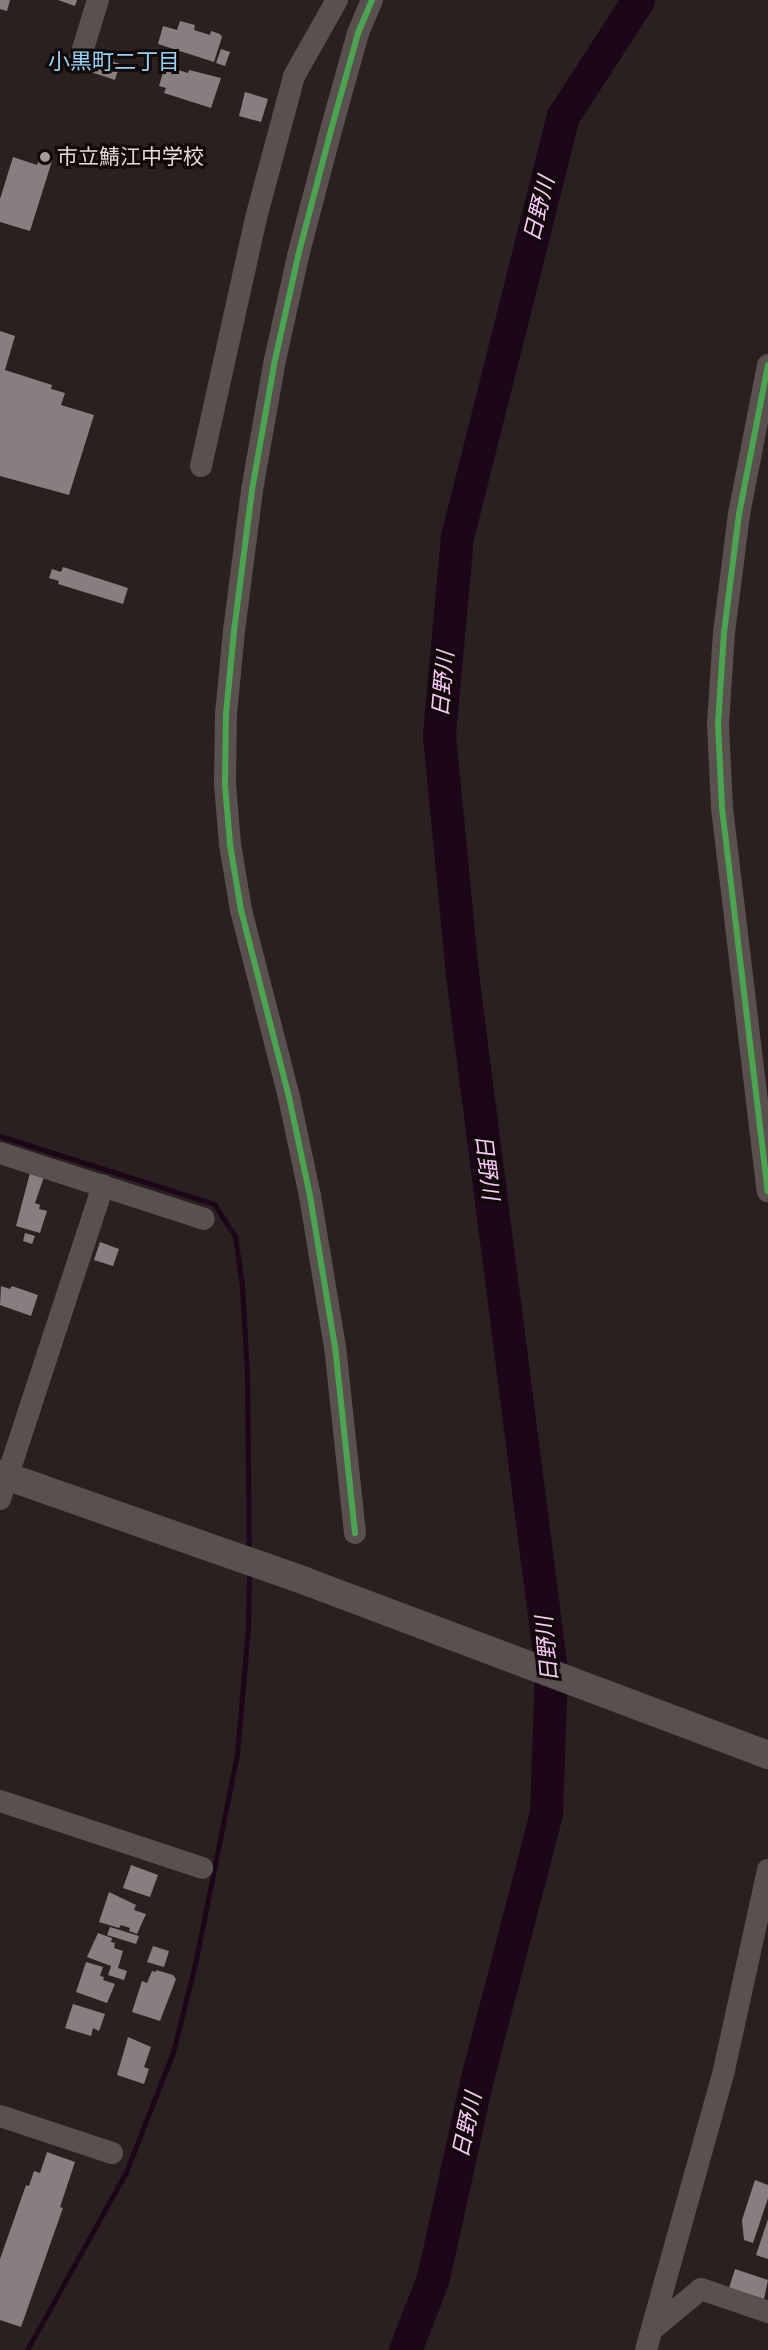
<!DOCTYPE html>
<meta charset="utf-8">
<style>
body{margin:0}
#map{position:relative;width:768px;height:2350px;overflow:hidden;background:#2a201f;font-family:"Libre Baskerville","Noto Sans JP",serif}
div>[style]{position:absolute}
.stream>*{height:5px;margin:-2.5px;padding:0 2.5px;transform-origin:2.5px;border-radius:2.5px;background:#1b061a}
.river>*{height:33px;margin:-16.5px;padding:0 16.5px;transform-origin:16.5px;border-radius:16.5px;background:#1b061a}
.building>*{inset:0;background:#887e7f}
.minor>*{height:22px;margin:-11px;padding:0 11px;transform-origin:11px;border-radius:11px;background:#58514e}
.tertiary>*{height:28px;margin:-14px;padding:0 14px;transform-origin:14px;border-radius:14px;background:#58514e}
.cycleway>*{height:6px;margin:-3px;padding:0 3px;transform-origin:3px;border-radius:3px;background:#4ca352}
.dots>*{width:16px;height:16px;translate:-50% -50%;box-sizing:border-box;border:3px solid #110908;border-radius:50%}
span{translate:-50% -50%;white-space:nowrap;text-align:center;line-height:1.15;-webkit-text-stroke:6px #110908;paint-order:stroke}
.poi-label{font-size:21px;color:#e7dbd9}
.left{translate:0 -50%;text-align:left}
.neighbourhood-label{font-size:22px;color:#94d2f5}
.water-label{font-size:22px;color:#fac8fc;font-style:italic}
</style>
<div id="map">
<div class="stream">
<div style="left:0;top:1136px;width:225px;rotate:17.6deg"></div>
<div style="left:214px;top:1204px;width:38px;rotate:57deg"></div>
<div style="left:235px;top:1236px;width:50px;rotate:82deg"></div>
<div style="left:242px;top:1286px;width:87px;rotate:86.7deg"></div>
<div style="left:247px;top:1373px;width:180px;rotate:89.4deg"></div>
<div style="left:27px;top:2350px;width:204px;rotate:-60.9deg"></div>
<div style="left:126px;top:2172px;width:129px;rotate:-68.6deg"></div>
<div style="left:173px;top:2052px;width:91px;rotate:-76deg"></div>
<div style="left:195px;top:1964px;width:214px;rotate:-78.7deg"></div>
<div style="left:237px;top:1754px;width:125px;rotate:-85deg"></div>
<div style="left:248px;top:1629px;width:58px;rotate:-89deg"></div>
</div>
<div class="river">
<div style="left:405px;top:2350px;width:77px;rotate:-68.7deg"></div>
<div style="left:433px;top:2278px;width:201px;rotate:-77.6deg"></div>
<div style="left:476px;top:2082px;width:278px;rotate:-75.4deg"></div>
<div style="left:546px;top:1813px;width:143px;rotate:-88deg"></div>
<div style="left:551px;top:1670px;width:702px;rotate:-97.29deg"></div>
<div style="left:462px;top:974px;width:241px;rotate:-95.5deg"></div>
<div style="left:439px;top:734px;width:198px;rotate:-84.8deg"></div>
<div style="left:457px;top:537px;width:434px;rotate:-75.9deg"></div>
<div style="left:563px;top:116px;width:138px;rotate:-57.1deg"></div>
</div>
<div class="building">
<div style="clip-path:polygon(0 0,10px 0,7px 11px,0 9px)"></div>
<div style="clip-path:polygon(58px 0,77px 0,75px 6px)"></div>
<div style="clip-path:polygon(180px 21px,195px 25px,194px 30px,210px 35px,211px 31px,220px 34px,222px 37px,214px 62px,158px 44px,163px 26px,177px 30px)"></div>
<div style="clip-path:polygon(221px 49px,230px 52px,225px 66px,216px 63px)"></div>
<div style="clip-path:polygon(96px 56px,120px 64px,115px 80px,91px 72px)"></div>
<div style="clip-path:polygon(165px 66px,188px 73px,189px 70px,221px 78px,211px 108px,164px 93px,166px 88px,159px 86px)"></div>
<div style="clip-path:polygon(245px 92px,268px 99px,261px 122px,239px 116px)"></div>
<div style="clip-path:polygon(13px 157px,37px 165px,40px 157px,52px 161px,30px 231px,0 222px,0 199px)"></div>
<div style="clip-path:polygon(0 331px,15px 336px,5px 370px,52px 385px,51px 389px,65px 393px,61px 405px,94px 415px,69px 495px,0 476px)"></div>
<div style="clip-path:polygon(63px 567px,128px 588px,123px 604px,58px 584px,59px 581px,49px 578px,52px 569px,61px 572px)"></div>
<div style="clip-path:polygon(30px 1173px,44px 1177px,35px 1203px,40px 1205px,39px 1209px,47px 1211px,40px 1233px,16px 1226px)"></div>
<div style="clip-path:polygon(25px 1233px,35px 1236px,32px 1244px,23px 1241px)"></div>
<div style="clip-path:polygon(100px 1242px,119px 1249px,113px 1266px,94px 1260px)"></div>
<div style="clip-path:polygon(1px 1286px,10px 1289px,12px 1286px,38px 1295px,31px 1316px,0 1305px)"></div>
<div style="clip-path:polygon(131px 1865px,158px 1875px,150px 1897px,123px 1888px)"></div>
<div style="clip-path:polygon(109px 1892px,136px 1905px,134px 1910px,146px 1914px,137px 1934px,129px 1931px,130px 1928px,121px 1925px,119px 1928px,99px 1922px)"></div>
<div style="clip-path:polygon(110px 1927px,139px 1936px,136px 1944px,107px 1935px)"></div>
<div style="clip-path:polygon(98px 1933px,112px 1938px,111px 1942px,115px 1943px,114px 1948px,123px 1951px,118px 1968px,127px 1971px,124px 1980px,108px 1975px,111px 1966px,87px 1957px)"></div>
<div style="clip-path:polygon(153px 1946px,169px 1951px,164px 1967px,147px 1962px)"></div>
<div style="clip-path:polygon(86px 1962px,103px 1967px,100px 1976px,104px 1977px,103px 1980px,115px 1984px,107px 2003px,76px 1992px)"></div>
<div style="clip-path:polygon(156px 1970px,173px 1975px,176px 1979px,160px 2021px,132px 2012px,142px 1981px,147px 1983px,152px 1971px,156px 1972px)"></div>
<div style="clip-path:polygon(73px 2004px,105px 2014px,99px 2031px,93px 2028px,91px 2036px,65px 2028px)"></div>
<div style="clip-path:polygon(128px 2037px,151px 2047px,144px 2067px,149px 2069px,144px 2084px,117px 2075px)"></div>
<div style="clip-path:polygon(47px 2152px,75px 2162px,60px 2207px,63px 2208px,21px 2327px,0 2320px,0 2259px,26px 2185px,29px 2186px,34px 2171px,40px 2173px)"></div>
<div style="clip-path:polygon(755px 2180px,768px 2185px,768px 2198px,753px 2243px,744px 2240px,742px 2220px)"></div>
<div style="clip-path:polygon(768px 2219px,768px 2259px,756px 2255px)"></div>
<div style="clip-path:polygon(735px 2269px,768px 2280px,764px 2299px,729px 2288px)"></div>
</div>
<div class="minor">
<div style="left:79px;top:62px;width:65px;rotate:-73deg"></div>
<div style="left:768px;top:365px;width:152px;rotate:101deg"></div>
<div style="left:739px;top:514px;width:119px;rotate:97.2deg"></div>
<div style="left:724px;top:632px;width:93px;rotate:93.7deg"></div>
<div style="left:718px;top:725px;width:83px;rotate:87.2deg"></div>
<div style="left:722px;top:808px;width:386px;rotate:83.2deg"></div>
<div style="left:201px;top:466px;width:254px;rotate:-77.5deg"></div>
<div style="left:256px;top:218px;width:147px;rotate:-75deg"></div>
<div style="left:294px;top:76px;width:87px;rotate:-60.5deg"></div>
<div style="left:0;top:1153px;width:214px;rotate:17.9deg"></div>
<div style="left:0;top:1499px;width:330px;rotate:-71.8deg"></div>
<div style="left:355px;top:1533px;width:187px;rotate:-96.1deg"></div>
<div style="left:335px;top:1347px;width:153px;rotate:-99.4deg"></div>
<div style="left:310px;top:1196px;width:101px;rotate:-102deg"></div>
<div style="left:289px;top:1097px;width:193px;rotate:-104.4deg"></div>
<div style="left:241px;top:910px;width:67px;rotate:-99.5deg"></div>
<div style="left:230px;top:844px;width:60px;rotate:-94.8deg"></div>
<div style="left:225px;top:784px;width:70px;rotate:-89.2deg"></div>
<div style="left:226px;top:714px;width:83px;rotate:-84.5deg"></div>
<div style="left:234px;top:631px;width:142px;rotate:-82.7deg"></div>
<div style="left:252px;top:490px;width:132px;rotate:-80deg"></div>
<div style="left:275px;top:360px;width:107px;rotate:-77.5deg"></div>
<div style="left:298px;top:256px;width:130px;rotate:-75.3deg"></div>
<div style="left:331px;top:130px;width:101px;rotate:-74.4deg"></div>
<div style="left:358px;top:33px;width:36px;rotate:-67deg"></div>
<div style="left:0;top:1801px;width:213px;rotate:18.3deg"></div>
<div style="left:0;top:2116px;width:118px;rotate:18.3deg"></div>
<div style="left:654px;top:2328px;width:61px;rotate:-39.7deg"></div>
<div style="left:701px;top:2289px;width:71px;rotate:18.9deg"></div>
<div style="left:646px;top:2350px;width:291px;rotate:-74.4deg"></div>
<div style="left:724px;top:2070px;width:205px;rotate:-77.6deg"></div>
</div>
<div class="tertiary">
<div style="left:0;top:1474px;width:323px;rotate:19.3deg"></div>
<div style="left:305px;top:1581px;width:495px;rotate:20.6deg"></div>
</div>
<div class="cycleway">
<div style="left:768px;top:365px;width:152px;rotate:101deg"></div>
<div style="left:739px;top:514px;width:119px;rotate:97.2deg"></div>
<div style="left:724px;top:632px;width:93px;rotate:93.7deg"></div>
<div style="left:718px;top:725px;width:83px;rotate:87.2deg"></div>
<div style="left:722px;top:808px;width:386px;rotate:83.2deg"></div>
<div style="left:355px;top:1533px;width:187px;rotate:-96.1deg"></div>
<div style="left:335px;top:1347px;width:153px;rotate:-99.4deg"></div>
<div style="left:310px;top:1196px;width:101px;rotate:-102deg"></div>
<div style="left:289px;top:1097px;width:193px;rotate:-104.4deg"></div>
<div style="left:241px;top:910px;width:67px;rotate:-99.5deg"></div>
<div style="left:230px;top:844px;width:60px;rotate:-94.8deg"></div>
<div style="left:225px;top:784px;width:70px;rotate:-89.2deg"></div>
<div style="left:226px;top:714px;width:83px;rotate:-84.5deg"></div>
<div style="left:234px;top:631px;width:142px;rotate:-82.7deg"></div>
<div style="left:252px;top:490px;width:132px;rotate:-80deg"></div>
<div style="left:275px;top:360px;width:107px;rotate:-77.5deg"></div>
<div style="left:298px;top:256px;width:130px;rotate:-75.3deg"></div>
<div style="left:331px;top:130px;width:101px;rotate:-74.4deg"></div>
<div style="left:358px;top:33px;width:36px;rotate:-67deg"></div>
</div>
<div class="dots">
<div style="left:45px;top:157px;background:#a59a98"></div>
</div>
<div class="poi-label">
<span class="left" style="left:57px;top:157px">市立鯖江中学校</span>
</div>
<div class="neighbourhood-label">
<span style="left:114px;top:62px">小黒町二丁目</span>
</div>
<div class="water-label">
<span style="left:539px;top:209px;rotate:-76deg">日野川</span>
<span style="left:443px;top:684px;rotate:-85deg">日野川</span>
<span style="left:487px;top:1167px;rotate:83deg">日野川</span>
<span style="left:547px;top:1649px;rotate:-95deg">日野川</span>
<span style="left:467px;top:2125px;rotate:-78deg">日野川</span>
</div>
</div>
